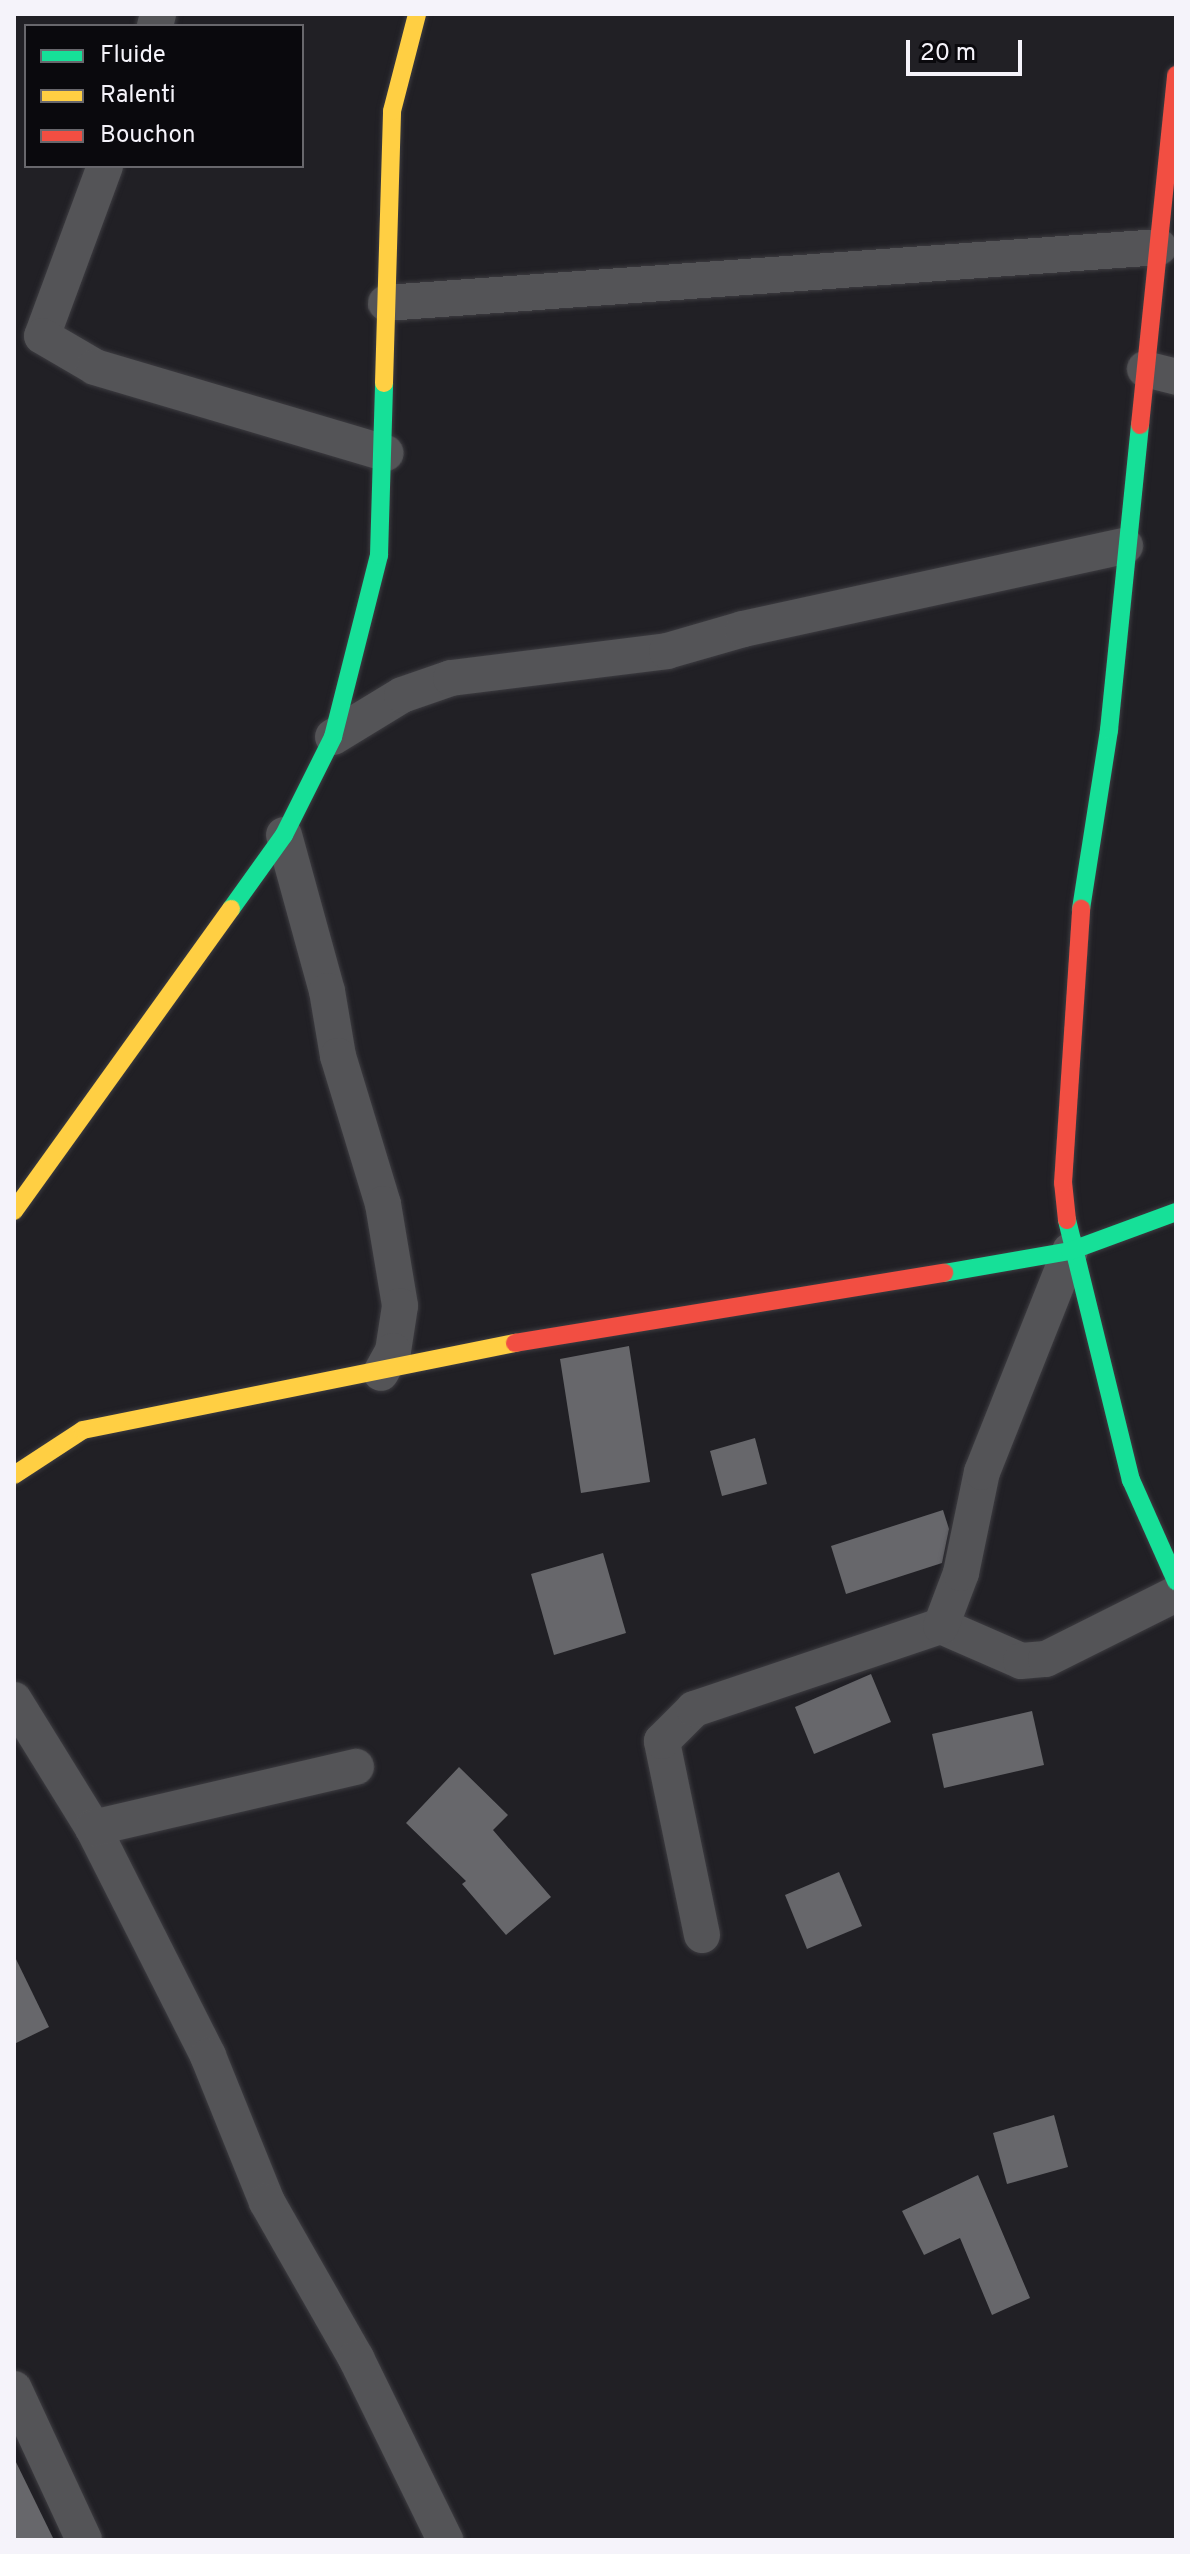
<!DOCTYPE html>
<style>
body{margin:0}
#map{position:relative;width:1190px;height:2554px;overflow:hidden;background:#212025;font-family:Overpass,sans-serif}
div>[style]{position:absolute}
.building>*{inset:0;background:#67676b}
.roads{filter:drop-shadow(0 0 2px #3d3c41) drop-shadow(0 0 2px #3d3c41)}
.street>*{height:36px;margin:-18px;padding:0 18px;transform-origin:18px;border-radius:18px;background:#545457}
.fast>*{height:18px;margin:-9px;padding:0 9px;transform-origin:9px;border-radius:9px;background:#16e098}
.slow>*{height:18px;margin:-9px;padding:0 9px;transform-origin:9px;border-radius:9px;background:#ffcf43}
.jam>*{height:18px;margin:-9px;padding:0 9px;transform-origin:9px;border-radius:9px;background:#f24e42}
span{translate:-50% -50%;white-space:nowrap;text-align:center;line-height:1.15;-webkit-text-stroke:8px #0a090d;paint-order:stroke}
.frame{position:absolute;inset:0;border:16px solid #f5f3fa;pointer-events:none}
.legend{position:absolute;left:24px;top:24px;width:280px;height:144px;box-sizing:border-box;background:#0a090d;border:2px solid #68676c;margin:0;padding:10px 14px;list-style:none;font-size:24px;color:#f5f3fa}
.legend li{display:flex;align-items:center;gap:16px;height:40px}
.legend b{width:40px;border:2px solid #68676c}
.scale{position:absolute;left:906px;top:40px;width:116px;height:36px;box-sizing:border-box;border:4px solid #f5f3fa;border-top:0;padding-left:10px;font-size:24px;line-height:28px;white-space:nowrap;color:#f5f3fa;-webkit-text-stroke:6px #0a090d;paint-order:stroke}
</style>
<div id="map">
<div class="building">
<div style="clip-path:polygon(629px 1346px,650px 1482px,581px 1493px,560px 1359px)"></div>
<div style="clip-path:polygon(755px 1438px,767px 1484px,722px 1496px,710px 1451px)"></div>
<div style="clip-path:polygon(943px 1510px,949px 1529px,942px 1563px,846px 1594px,831px 1546px)"></div>
<div style="clip-path:polygon(603px 1553px,626px 1633px,554px 1655px,531px 1574px)"></div>
<div style="clip-path:polygon(871px 1674px,891px 1722px,814px 1754px,795px 1707px)"></div>
<div style="clip-path:polygon(1032px 1711px,1044px 1765px,944px 1788px,932px 1734px)"></div>
<div style="clip-path:polygon(459px 1767px,508px 1815px,493px 1830px,551px 1897px,506px 1935px,462px 1884px,466px 1881px,406px 1823px)"></div>
<div style="clip-path:polygon(839px 1872px,862px 1926px,807px 1949px,785px 1895px)"></div>
<div style="clip-path:polygon(14px 1955px,49px 2027px,14px 2044px)"></div>
<div style="clip-path:polygon(1054px 2115px,1068px 2167px,1007px 2184px,993px 2133px)"></div>
<div style="clip-path:polygon(978px 2175px,1030px 2298px,992px 2315px,960px 2238px,924px 2255px,902px 2211px)"></div>
<div style="clip-path:polygon(14px 2458px,54px 2540px,14px 2540px)"></div>
</div>
<div class="roads">
<div class="street">
<div style="left:155px;top:26px;width:12px;rotate:-76deg"></div>
<div style="left:105px;top:166px;width:181px;rotate:110.3deg"></div>
<div style="left:42px;top:336px;width:61px;rotate:30.3deg"></div>
<div style="left:95px;top:367px;width:303px;rotate:16.5deg"></div>
<div style="left:386px;top:303px;width:775px;rotate:-4.14deg"></div>
<div style="left:1145px;top:369px;width:32px;rotate:14deg"></div>
<div style="left:333px;top:737px;width:81px;rotate:-31.3deg"></div>
<div style="left:402px;top:695px;width:52px;rotate:-19.1deg"></div>
<div style="left:451px;top:678px;width:218px;rotate:-7.1deg"></div>
<div style="left:667px;top:651px;width:79px;rotate:-16.1deg"></div>
<div style="left:743px;top:629px;width:391px;rotate:-12.3deg"></div>
<div style="left:284px;top:835px;width:162px;rotate:74.6deg"></div>
<div style="left:327px;top:991px;width:66px;rotate:80.4deg"></div>
<div style="left:338px;top:1056px;width:155px;rotate:73.1deg"></div>
<div style="left:383px;top:1204px;width:103px;rotate:80.5deg"></div>
<div style="left:400px;top:1306px;width:46px;rotate:98.8deg"></div>
<div style="left:393px;top:1351px;width:25px;rotate:119deg"></div>
<div style="left:941px;top:1626px;width:87px;rotate:23.6deg"></div>
<div style="left:1021px;top:1661px;width:25px;rotate:-5deg"></div>
<div style="left:1046px;top:1659px;width:145px;rotate:-26.6deg"></div>
<div style="left:14px;top:1700px;width:150px;rotate:58.3deg"></div>
<div style="left:93px;top:1828px;width:255px;rotate:63.2deg"></div>
<div style="left:208px;top:2056px;width:157px;rotate:68deg"></div>
<div style="left:267px;top:2202px;width:180px;rotate:60.3deg"></div>
<div style="left:356px;top:2358px;width:203px;rotate:63.9deg"></div>
<div style="left:93px;top:1828px;width:270px;rotate:-13.1deg"></div>
<div style="left:702px;top:1935px;width:198px;rotate:-101.7deg"></div>
<div style="left:662px;top:1741px;width:45px;rotate:-45deg"></div>
<div style="left:694px;top:1709px;width:261px;rotate:-18.6deg"></div>
<div style="left:941px;top:1626px;width:57px;rotate:-69.3deg"></div>
<div style="left:961px;top:1573px;width:103px;rotate:-78.3deg"></div>
<div style="left:982px;top:1472px;width:238px;rotate:-68.3deg"></div>
<div style="left:14px;top:2389px;width:166px;rotate:65.1deg"></div>
</div>
<div class="fast">
<div style="left:231px;top:909px;width:91px;rotate:-54.4deg"></div>
<div style="left:284px;top:835px;width:110px;rotate:-63.4deg"></div>
<div style="left:333px;top:737px;width:188px;rotate:-75.8deg"></div>
<div style="left:379px;top:555px;width:172px;rotate:-88.3deg"></div>
<div style="left:1081px;top:909px;width:181px;rotate:-81.1deg"></div>
<div style="left:1109px;top:730px;width:307px;rotate:-84.2deg"></div>
<div style="left:1067px;top:1220px;width:268px;rotate:76.2deg"></div>
<div style="left:1131px;top:1480px;width:111px;rotate:66deg"></div>
<div style="left:944px;top:1273px;width:128px;rotate:-9.9deg"></div>
<div style="left:1070px;top:1251px;width:113px;rotate:-20.2deg"></div>
</div>
<div class="slow">
<div style="left:384px;top:383px;width:272px;rotate:-88.3deg"></div>
<div style="left:392px;top:111px;width:100px;rotate:-75.5deg"></div>
<div style="left:14px;top:1211px;width:372px;rotate:-54.3deg"></div>
<div style="left:14px;top:1475px;width:82px;rotate:-33.1deg"></div>
<div style="left:83px;top:1430px;width:441px;rotate:-11.4deg"></div>
</div>
<div class="jam">
<div style="left:1140px;top:425px;width:352px;rotate:-84.1deg"></div>
<div style="left:1067px;top:1220px;width:37px;rotate:-96deg"></div>
<div style="left:1063px;top:1183px;width:275px;rotate:-86.2deg"></div>
<div style="left:515px;top:1343px;width:435px;rotate:-9.3deg"></div>
</div>
</div>
<div class="frame"></div>
<ul class="legend">
<li><b style="height:10px;background:#16e098"></b>Fluide</li>
<li><b style="height:10px;background:#ffcf43"></b>Ralenti</li>
<li><b style="height:10px;background:#f24e42"></b>Bouchon</li>
</ul>
<div class="scale">20 m</div>
</div>
